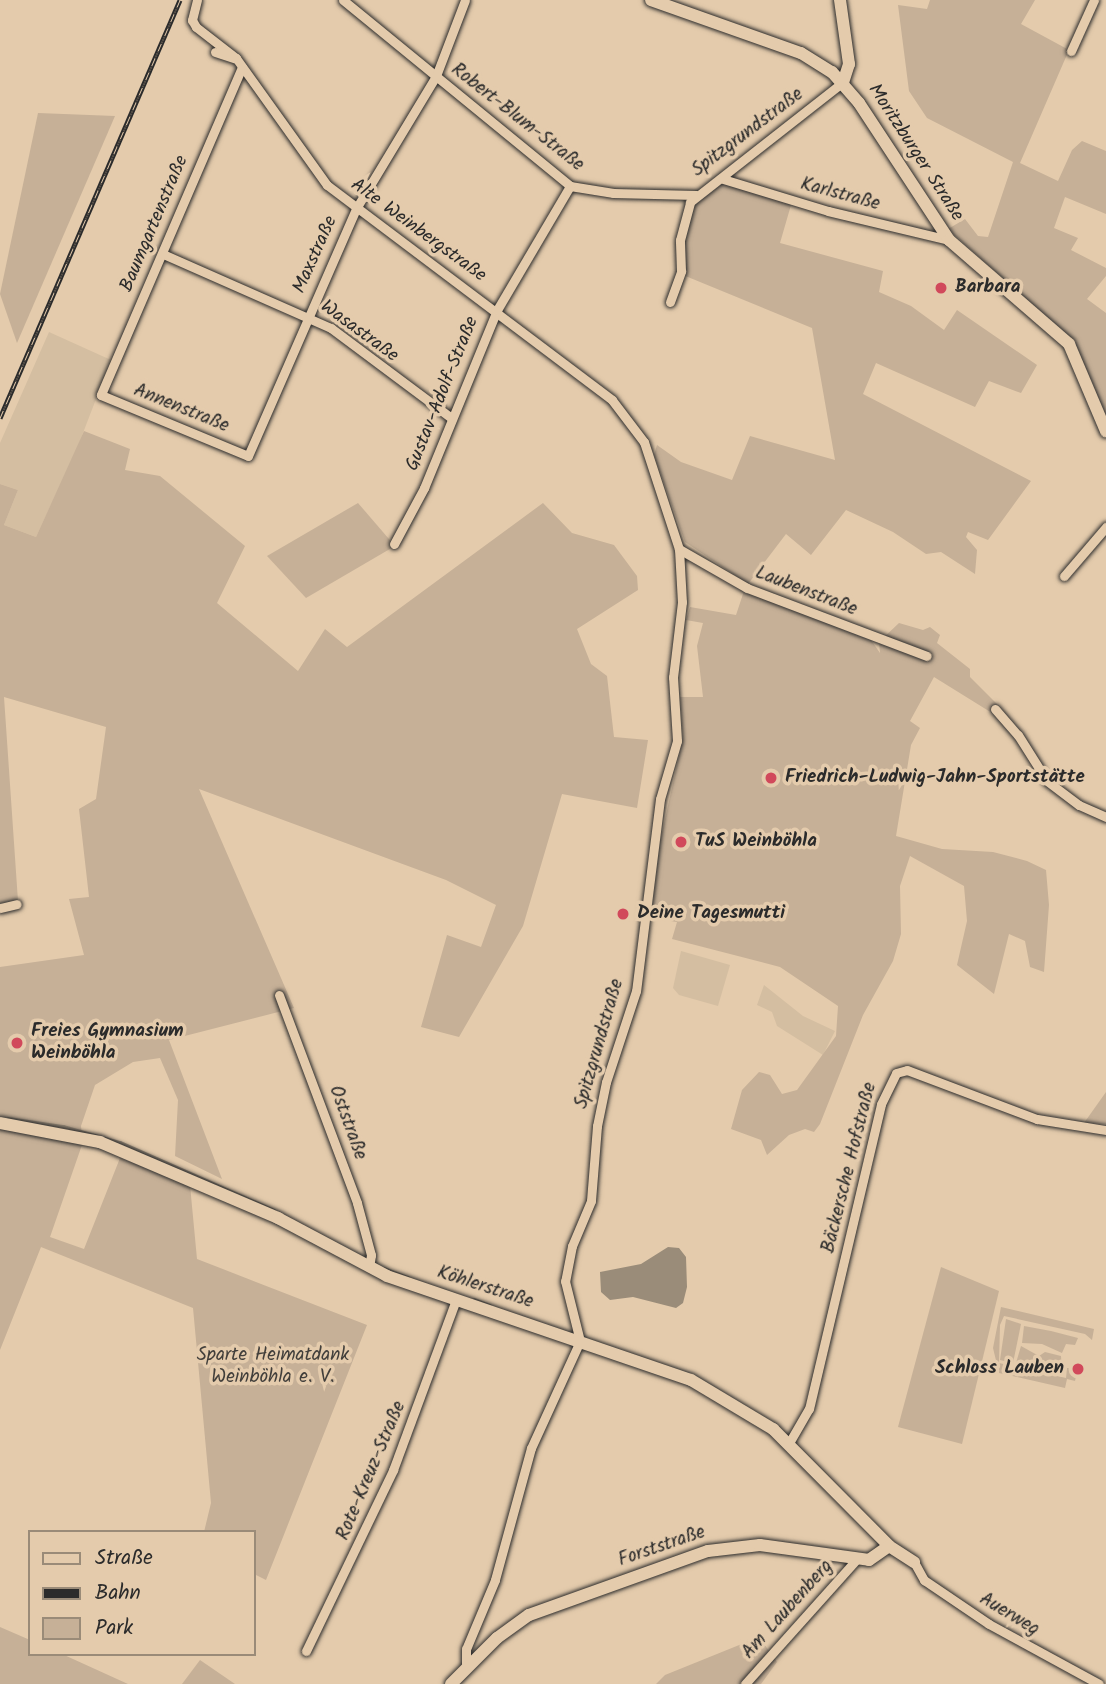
<!DOCTYPE html>
<meta charset="utf-8">
<style>
body{margin:0}
#map{position:relative;width:1106px;height:1684px;overflow:hidden;background:#e4cbac;font-family:Kalam,sans-serif}
div>[style]{position:absolute}
.built>*{inset:0;background:#d4bea1}
.green>*{inset:0;background:#c6b097}
.water>*{inset:0;background:#9a8c79}
.stream>*{height:2.5px;margin:-1.25px;padding:0 1.25px;transform-origin:1.25px;border-radius:1.25px;background:#9a8c79}
.roads{filter:drop-shadow(0 0 2px #2b2b2b) drop-shadow(0 0 2px #2b2b2b)}
.street>*{height:9px;margin:-4.5px;padding:0 4.5px;transform-origin:4.5px;border-radius:4.5px;background:#e4cbac}
.secondary>*{height:12px;margin:-6px;padding:0 6px;transform-origin:6px;border-radius:6px;background:#e4cbac}
.rail>*{height:5px;margin-top:-2.5px;transform-origin:0;background:repeating-linear-gradient(90deg,#e4cbac 0 8px,#2b2b2b 0 16px);box-sizing:border-box;border-block:2px solid #2b2b2b}
.dots>*{width:19px;height:19px;translate:-50% -50%;box-sizing:border-box;border:4px solid #e4cbac;border-radius:50%}
span{translate:-50% -50%;white-space:nowrap;text-align:center;line-height:1.15;-webkit-text-stroke:7px #e4cbac;paint-order:stroke}
.street-label{font-size:19px;color:#2b2b2b}
.poi-label{font-size:19px;color:#2b2b2b;font-weight:700}
.left{translate:0 -50%;text-align:left}
.right{translate:-100% -50%;text-align:right}
.park-label{font-size:19px;color:#423f3b}
.legend{position:absolute;left:28px;top:1530px;width:228px;height:126px;box-sizing:border-box;background:#e4cbac;border:2px solid #9a8b78;margin:0;padding:9px 12px;list-style:none;font-size:21px;color:#2b2b2b}
.legend li{display:flex;align-items:center;gap:14px;height:35px}
.legend b{width:35px;border:2px solid #9a8b78}
</style>
<div id="map">
<div class="built">
<div style="clip-path:polygon(49px 332px,111px 360px,78px 446px,36px 537px,4px 525px,18px 490px,0 484px,0 443px)"></div>
<div style="clip-path:polygon(681px 951px,730px 965px,718px 1006px,679px 995px,673px 988px)"></div>
<div style="clip-path:polygon(764px 985px,803px 1016px,835px 1031px,823px 1055px,777px 1026px,772px 1012px,757px 1005px)"></div>
</div>
<div class="green">
<div style="clip-path:polygon(930px 0,1035px 0,1021px 24px,1069px 50px,1020px 163px,1058px 181px,1072px 150px,1082px 141px,1106px 151px,1106px 214px,1065px 197px,1054px 228px,1078px 238px,1071px 250px,1106px 268px,1106px 276px,1087px 299px,1106px 313px,1106px 418px,1073px 341px,948px 229px,965px 219px,978px 236px,988px 237px,1013px 162px,927px 118px,909px 91px,898px 5px,927px 9px)"></div>
<div style="clip-path:polygon(38px 113px,115px 116px,17px 343px,0 294px)"></div>
<div style="clip-path:polygon(727px 183px,791px 205px,780px 243px,883px 271px,879px 292px,911px 306px,944px 330px,957px 310px,1037px 365px,1021px 393px,989px 381px,975px 407px,876px 363px,863px 394px,1031px 481px,988px 540px,968px 532px,966px 537px,977px 550px,975px 574px,941px 552px,926px 554px,893px 532px,846px 510px,811px 555px,786px 534px,748px 584px,685px 542px,654px 455px,657px 445px,681px 462px,732px 480px,750px 436px,835px 460px,812px 328px,683px 275px,683px 243px,691px 207px,721px 184px)"></div>
<div style="clip-path:polygon(84px 431px,130px 449px,125px 470px,160px 476px,245px 546px,217px 603px,298px 671px,325px 629px,347px 647px,543px 503px,572px 533px,614px 545px,637px 576px,638px 590px,577px 629px,591px 664px,607px 676px,614px 737px,648px 740px,637px 808px,562px 794px,523px 926px,459px 1037px,421px 1027px,447px 935px,481px 947px,496px 905px,446px 880px,199px 789px,294px 1008px,169px 1040px,222px 1179px,175px 1156px,178px 1100px,160px 1058px,133px 1062px,95px 1085px,81px 1126px,83px 1142px,50px 1237px,84px 1249px,120px 1158px,190px 1185px,197px 1259px,367px 1325px,266px 1580px,254px 1574px,254px 1532px,204px 1532px,211px 1503px,193px 1308px,41px 1247px,0 1350px,0 967px,84px 955px,69px 899px,89px 897px,79px 809px,96px 799px,106px 727px,4px 697px,18px 901px,0 903px,0 484px,18px 490px,4px 525px,36px 537px)"></div>
<div style="clip-path:polygon(358px 503px,395px 546px,306px 598px,267px 556px)"></div>
<div style="clip-path:polygon(744px 591px,871px 640px,880px 653px,879px 642px,899px 623px,923px 630px,930px 627px,940px 635px,937px 643px,970px 669px,970px 677px,999px 706px,992px 713px,934px 677px,910px 721px,920px 728px,911px 745px,896px 836px,942px 849px,993px 852px,1027px 861px,1046px 870px,1049px 905px,1044px 972px,1030px 967px,1025px 941px,1009px 934px,994px 994px,957px 965px,967px 921px,964px 886px,910px 856px,900px 886px,901px 934px,893px 961px,863px 1015px,820px 1124px,814px 1132px,805px 1129px,789px 1135px,767px 1155px,761px 1140px,731px 1129px,742px 1090px,759px 1072px,770px 1075px,782px 1094px,797px 1090px,836px 1036px,838px 1006px,780px 967px,672px 939px,677px 922px,651px 918px,660px 842px,683px 738px,680px 697px,703px 697px,697px 646px,703px 623px,686px 620px,690px 607px,736px 615px)"></div>
<div style="clip-path:polygon(1106px 1092px,1106px 1124px,1084px 1123px)"></div>
<div style="clip-path:polygon(941px 1267px,999px 1291px,962px 1444px,898px 1427px)"></div>
<div style="clip-path:polygon(1001px 1307px,1094px 1329px,1092px 1340px,1085px 1334px,1004px 1316px,1000px 1325px,999px 1363px,1066px 1378px,1067px 1368px,1071px 1368px,1077px 1372px,1075px 1381px,1067px 1379px,1065px 1388px,999px 1373px,993px 1348px)"></div>
<div style="clip-path:polygon(1006px 1319px,1021px 1324px,1013px 1363px,1000px 1360px)"></div>
<div style="clip-path:polygon(1024px 1326px,1051px 1331px,1078px 1338px,1075px 1345px,1066px 1344px,1062px 1353px,1042px 1344px,1022px 1343px)"></div>
<div style="clip-path:polygon(1021px 1346px,1039px 1356px,1045px 1352px,1061px 1356px,1062px 1372px,1016px 1363px)"></div>
<div style="clip-path:polygon(0 1627px,30px 1640px,30px 1654px,62px 1654px,128px 1684px,0 1684px)"></div>
<div style="clip-path:polygon(759px 1637px,777px 1662px,761px 1684px,656px 1684px,665px 1675px)"></div>
<div style="clip-path:polygon(200px 1660px,235px 1684px,182px 1684px)"></div>
</div>
<div class="water">
<div style="clip-path:polygon(668px 1247px,679px 1248px,686px 1257px,687px 1287px,683px 1303px,676px 1308px,633px 1297px,610px 1300px,601px 1292px,600px 1272px,641px 1264px)"></div>
</div>
<div class="stream">
<div style="left:8px;top:1118px;width:56px;rotate:8.3deg"></div>
<div style="left:63px;top:1126px;width:59px;rotate:15.7deg"></div>
<div style="left:120px;top:1142px;width:168px;rotate:23.8deg"></div>
<div style="left:384px;top:1268px;width:26px;rotate:21deg"></div>
<div style="left:474px;top:1299px;width:17px;rotate:21deg"></div>
</div>
<div class="roads">
<div class="street">
<div style="left:197px;top:0;width:21px;rotate:104deg"></div>
<div style="left:192px;top:20px;width:8px;rotate:60deg"></div>
<div style="left:196px;top:27px;width:51px;rotate:37.8deg"></div>
<div style="left:236px;top:58px;width:156px;rotate:54.4deg"></div>
<div style="left:327px;top:185px;width:357px;rotate:37deg"></div>
<div style="left:612px;top:400px;width:53px;rotate:52.7deg"></div>
<div style="left:644px;top:442px;width:113px;rotate:71.9deg"></div>
<div style="left:679px;top:549px;width:53px;rotate:86.8deg"></div>
<div style="left:682px;top:602px;width:76px;rotate:96.8deg"></div>
<div style="left:673px;top:677px;width:64px;rotate:86.4deg"></div>
<div style="left:677px;top:741px;width:60px;rotate:106.3deg"></div>
<div style="left:660px;top:799px;width:193px;rotate:97.1deg"></div>
<div style="left:636px;top:991px;width:96px;rotate:108.2deg"></div>
<div style="left:606px;top:1082px;width:45px;rotate:101.6deg"></div>
<div style="left:597px;top:1126px;width:75px;rotate:94.6deg"></div>
<div style="left:591px;top:1201px;width:49px;rotate:112.9deg"></div>
<div style="left:572px;top:1246px;width:36px;rotate:101deg"></div>
<div style="left:565px;top:1281px;width:62px;rotate:76deg"></div>
<div style="left:580px;top:1341px;width:118px;rotate:114.6deg"></div>
<div style="left:531px;top:1448px;width:137px;rotate:105.3deg"></div>
<div style="left:495px;top:1580px;width:75px;rotate:112.8deg"></div>
<div style="left:466px;top:1649px;width:18px;rotate:90deg"></div>
<div style="left:343px;top:0;width:293px;rotate:39.3deg"></div>
<div style="left:570px;top:186px;width:44px;rotate:9.2deg"></div>
<div style="left:613px;top:193px;width:83px;rotate:1.4deg"></div>
<div style="left:1071px;top:51px;width:56px;rotate:-65.7deg"></div>
<div style="left:215px;top:52px;width:20px;rotate:18deg"></div>
<div style="left:242px;top:67px;width:357px;rotate:113.3deg"></div>
<div style="left:101px;top:395px;width:159px;rotate:22.5deg"></div>
<div style="left:248px;top:456px;width:272px;rotate:-66.4deg"></div>
<div style="left:357px;top:207px;width:153px;rotate:-58.9deg"></div>
<div style="left:436px;top:76px;width:81px;rotate:-69.1deg"></div>
<div style="left:723px;top:179px;width:110px;rotate:16.9deg"></div>
<div style="left:828px;top:211px;width:124px;rotate:13.5deg"></div>
<div style="left:163px;top:254px;width:184px;rotate:23.8deg"></div>
<div style="left:331px;top:328px;width:149px;rotate:36.8deg"></div>
<div style="left:670px;top:302px;width:33px;rotate:-70deg"></div>
<div style="left:681px;top:271px;width:31px;rotate:-92deg"></div>
<div style="left:680px;top:240px;width:39px;rotate:-75deg"></div>
<div style="left:690px;top:202px;width:194px;rotate:-38.1deg"></div>
<div style="left:394px;top:544px;width:64px;rotate:-61.8deg"></div>
<div style="left:424px;top:488px;width:192px;rotate:-67.7deg"></div>
<div style="left:497px;top:310px;width:144px;rotate:-59.5deg"></div>
<div style="left:679px;top:549px;width:78px;rotate:29.8deg"></div>
<div style="left:747px;top:588px;width:192px;rotate:20.7deg"></div>
<div style="left:1064px;top:576px;width:65px;rotate:-49.4deg"></div>
<div style="left:995px;top:709px;width:35px;rotate:49deg"></div>
<div style="left:1018px;top:735px;width:54px;rotate:57.8deg"></div>
<div style="left:1047px;top:781px;width:40px;rotate:37deg"></div>
<div style="left:1079px;top:805px;width:30px;rotate:24deg"></div>
<div style="left:0;top:908px;width:17px;rotate:-13deg"></div>
<div style="left:279px;top:995px;width:222px;rotate:69.4deg"></div>
<div style="left:357px;top:1203px;width:54px;rotate:74.9deg"></div>
<div style="left:371px;top:1255px;width:12px;rotate:99deg"></div>
<div style="left:789px;top:1443px;width:39px;rotate:-60deg"></div>
<div style="left:809px;top:1409px;width:313px;rotate:-76.7deg"></div>
<div style="left:881px;top:1104px;width:34px;rotate:-64deg"></div>
<div style="left:896px;top:1073px;width:11px;rotate:-15deg"></div>
<div style="left:907px;top:1070px;width:139px;rotate:20.7deg"></div>
<div style="left:1037px;top:1119px;width:70px;rotate:9.1deg"></div>
<div style="left:914px;top:1562px;width:21px;rotate:61deg"></div>
<div style="left:924px;top:1580px;width:78px;rotate:34.1deg"></div>
<div style="left:989px;top:1624px;width:125px;rotate:28.6deg"></div>
<div style="left:306px;top:1651px;width:201px;rotate:-64.3deg"></div>
<div style="left:393px;top:1470px;width:181px;rotate:-69.7deg"></div>
<div style="left:745px;top:1684px;width:166px;rotate:-48.2deg"></div>
</div>
<div class="secondary">
<div style="left:651px;top:0;width:159px;rotate:19.5deg"></div>
<div style="left:801px;top:53px;width:36px;rotate:32deg"></div>
<div style="left:832px;top:72px;width:41px;rotate:48.9deg"></div>
<div style="left:859px;top:103px;width:164px;rotate:56.7deg"></div>
<div style="left:949px;top:240px;width:159px;rotate:40.9deg"></div>
<div style="left:1069px;top:344px;width:95px;rotate:67deg"></div>
<div style="left:840px;top:0;width:65px;rotate:82deg"></div>
<div style="left:849px;top:64px;width:19px;rotate:108deg"></div>
<div style="left:0;top:1123px;width:102px;rotate:10.8deg"></div>
<div style="left:100px;top:1142px;width:194px;rotate:23.1deg"></div>
<div style="left:278px;top:1218px;width:123px;rotate:28deg"></div>
<div style="left:387px;top:1276px;width:321px;rotate:18.9deg"></div>
<div style="left:691px;top:1380px;width:96px;rotate:30.9deg"></div>
<div style="left:773px;top:1429px;width:165px;rotate:45.2deg"></div>
<div style="left:889px;top:1546px;width:30px;rotate:33deg"></div>
<div style="left:451px;top:1684px;width:65px;rotate:-45deg"></div>
<div style="left:497px;top:1638px;width:39px;rotate:-36deg"></div>
<div style="left:529px;top:1615px;width:190px;rotate:-19.7deg"></div>
<div style="left:708px;top:1551px;width:52px;rotate:-6.6deg"></div>
<div style="left:760px;top:1545px;width:110px;rotate:7.8deg"></div>
<div style="left:869px;top:1560px;width:24px;rotate:-35deg"></div>
</div>
</div>
<div class="rail">
<div style="left:0;top:418px;width:455px;rotate:-66.7deg"></div>
</div>
<div class="dots">
<div style="left:941px;top:288px;background:#d1495b"></div>
<div style="left:771px;top:778px;background:#d1495b"></div>
<div style="left:681px;top:842px;background:#d1495b"></div>
<div style="left:623px;top:914px;background:#d1495b"></div>
<div style="left:17px;top:1043px;background:#d1495b"></div>
<div style="left:1078px;top:1369px;background:#d1495b"></div>
</div>
<div class="street-label">
<span style="left:517px;top:118px;rotate:38deg">Robert-Blum-Straße</span>
<span style="left:748px;top:133px;rotate:-37deg">Spitzgrundstraße</span>
<span style="left:915px;top:153px;rotate:57deg">Moritzburger Straße</span>
<span style="left:840px;top:195px;rotate:15deg">Karlstraße</span>
<span style="left:155px;top:224px;rotate:-67deg">Baumgartenstraße</span>
<span style="left:418px;top:231px;rotate:36deg">Alte Weinbergstraße</span>
<span style="left:316px;top:255px;rotate:-66deg">Maxstraße</span>
<span style="left:359px;top:332px;rotate:36deg">Wasastraße</span>
<span style="left:443px;top:394px;rotate:-68deg">Gustav-Adolf-Straße</span>
<span style="left:181px;top:409px;rotate:22deg">Annenstraße</span>
<span style="left:806px;top:592px;rotate:21deg">Laubenstraße</span>
<span style="left:600px;top:1044px;rotate:-74deg">Spitzgrundstraße</span>
<span style="left:347px;top:1123px;rotate:70deg">Oststraße</span>
<span style="left:850px;top:1168px;rotate:-76deg">Bäckersche Hofstraße</span>
<span style="left:485px;top:1288px;rotate:18deg">Köhlerstraße</span>
<span style="left:372px;top:1471px;rotate:-67deg">Rote-Kreuz-Straße</span>
<span style="left:662px;top:1547px;rotate:-19deg">Forststraße</span>
<span style="left:788px;top:1610px;rotate:-48deg">Am Laubenberg</span>
<span style="left:1009px;top:1615px;rotate:31deg">Auerweg</span>
</div>
<div class="poi-label">
<span class="left" style="left:955px;top:288px">Barbara</span>
<span class="left" style="left:785px;top:778px">Friedrich-Ludwig-Jahn-Sportstätte</span>
<span class="left" style="left:695px;top:842px">TuS Weinböhla</span>
<span class="left" style="left:637px;top:914px">Deine Tagesmutti</span>
<span class="left" style="left:31px;top:1043px">Freies Gymnasium<br>Weinböhla</span>
<span class="right" style="left:1064px;top:1369px">Schloss Lauben</span>
</div>
<div class="park-label">
<span style="left:273px;top:1367px">Sparte Heimatdank<br>Weinböhla e. V.</span>
</div>
<ul class="legend">
<li><b style="height:9px;background:#e4cbac"></b>Straße</li>
<li><b style="height:9px;background:#2b2b2b"></b>Bahn</li>
<li><b style="height:19px;background:#c6b097"></b>Park</li>
</ul>
</div>
